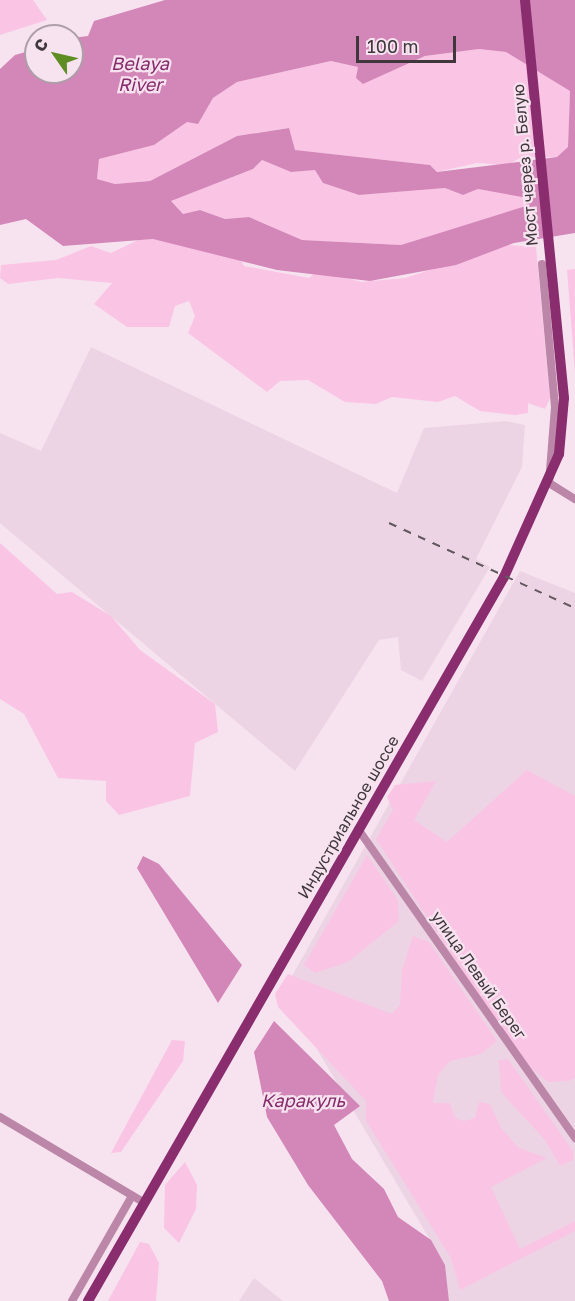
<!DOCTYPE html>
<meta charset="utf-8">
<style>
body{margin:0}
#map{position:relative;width:575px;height:1301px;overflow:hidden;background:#f7e3ef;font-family:"Golos Text",sans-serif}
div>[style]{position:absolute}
.built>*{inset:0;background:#edd4e4}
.green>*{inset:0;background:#fac4e5}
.water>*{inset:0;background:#d386b8}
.minor>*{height:8px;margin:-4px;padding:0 4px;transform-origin:4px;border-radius:4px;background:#bb86a7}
.major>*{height:10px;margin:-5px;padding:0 5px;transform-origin:5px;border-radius:5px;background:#8a2d6f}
.rail>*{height:2px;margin-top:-1px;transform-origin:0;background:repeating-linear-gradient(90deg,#62585e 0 8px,transparent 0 16px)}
span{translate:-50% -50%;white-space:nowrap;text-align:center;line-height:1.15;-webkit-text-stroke:4.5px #f7e3ef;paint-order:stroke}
.street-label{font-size:16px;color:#3f373c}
.water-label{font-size:18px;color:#852b6b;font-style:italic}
.north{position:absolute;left:24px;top:24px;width:60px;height:60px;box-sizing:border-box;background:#f7e3ef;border:2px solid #ad9ea7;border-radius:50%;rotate:304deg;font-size:16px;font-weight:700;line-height:24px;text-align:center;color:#3f373c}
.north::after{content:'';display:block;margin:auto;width:21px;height:27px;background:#5d8d23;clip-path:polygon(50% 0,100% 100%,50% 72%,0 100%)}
.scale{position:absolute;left:356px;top:36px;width:100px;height:27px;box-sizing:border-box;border:3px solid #3f373c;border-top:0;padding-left:8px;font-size:18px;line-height:21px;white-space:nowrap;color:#3f373c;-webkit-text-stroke:4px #f7e3ef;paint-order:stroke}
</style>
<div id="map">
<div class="built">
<div style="clip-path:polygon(91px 347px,397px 493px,424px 428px,506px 421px,525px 425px,522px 467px,476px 559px,490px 567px,422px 681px,401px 670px,398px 637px,379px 640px,295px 771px,0 523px,0 433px,41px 451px)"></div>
<div style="clip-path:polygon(520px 571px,575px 593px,575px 1301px,449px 1301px,445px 1265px,283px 992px)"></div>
<div style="clip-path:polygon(254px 1278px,283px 1301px,239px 1301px)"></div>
</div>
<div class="green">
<div style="clip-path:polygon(0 0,33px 0,47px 20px,0 35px)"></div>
<div style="clip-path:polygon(479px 49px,506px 52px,570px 91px,568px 148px,557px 157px,522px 157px,507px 165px,477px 163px,437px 172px,430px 165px,294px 150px,288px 128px,237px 136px,150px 181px,115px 184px,97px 179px,99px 159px,154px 145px,187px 121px,198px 123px,213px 98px,237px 82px,331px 61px,359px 67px,363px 84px,425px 56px)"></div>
<div style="clip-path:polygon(262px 160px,291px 172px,315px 169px,323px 183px,359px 195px,445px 188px,463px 195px,478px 189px,528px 197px,527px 206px,401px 245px,302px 240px,249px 217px,225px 219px,200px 210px,183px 214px,171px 201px,253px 169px)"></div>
<div style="clip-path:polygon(183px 237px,236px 250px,244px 266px,309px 278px,317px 271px,328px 272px,361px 282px,405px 278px,507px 245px,536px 247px,550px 398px,545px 409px,528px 403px,528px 413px,515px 415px,480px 411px,455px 396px,438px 402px,392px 397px,376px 404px,345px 402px,308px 380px,280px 381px,267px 392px,188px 333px,195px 316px,189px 301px,175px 306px,169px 327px,127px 327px,94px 304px,112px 283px,58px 278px,8px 284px,0 278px,1px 265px,56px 260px,91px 246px,111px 253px,138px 240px)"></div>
<div style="clip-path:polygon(575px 269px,575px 373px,567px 270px)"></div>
<div style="clip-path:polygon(0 543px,57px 594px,72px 592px,111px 616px,140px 650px,215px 704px,218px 732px,195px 743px,190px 796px,119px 815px,106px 801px,106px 781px,58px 778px,24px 714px,0 699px)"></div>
<div style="clip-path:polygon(527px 770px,575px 796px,575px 1078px,569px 1081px,548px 1082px,520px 1059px,376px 839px,393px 810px,387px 797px,395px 785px,436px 781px,414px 820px,447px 842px)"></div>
<div style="clip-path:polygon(367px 855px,398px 900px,399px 921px,348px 962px,315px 973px,304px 965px)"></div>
<div style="clip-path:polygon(413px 936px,429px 942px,497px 1041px,481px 1054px,450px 1061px,438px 1075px,433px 1103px,450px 1103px,455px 1118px,464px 1121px,475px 1118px,479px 1102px,490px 1104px,501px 1128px,519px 1148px,547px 1158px,491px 1187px,520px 1249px,575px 1221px,575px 1231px,460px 1290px,451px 1258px,366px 1121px,366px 1101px,278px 1007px,275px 994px,288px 974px,392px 1014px,400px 1005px,402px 970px)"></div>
<div style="clip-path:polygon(172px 1040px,185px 1041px,183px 1061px,121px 1152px,111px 1153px)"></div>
<div style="clip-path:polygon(508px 1059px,573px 1151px,573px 1160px,560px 1166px,545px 1140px,501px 1092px,499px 1060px)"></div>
<div style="clip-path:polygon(185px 1162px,197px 1185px,196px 1209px,179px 1243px,164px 1228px,165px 1185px)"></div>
<div style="clip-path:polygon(140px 1242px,149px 1244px,159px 1263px,156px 1301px,108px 1301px)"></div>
</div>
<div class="water">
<div style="clip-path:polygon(evenodd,165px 0,575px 0,575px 233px,514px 243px,456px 265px,370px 281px,277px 270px,153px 239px,63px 246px,26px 219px,0 225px,0 69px,15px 55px,36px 49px,36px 72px,72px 72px,72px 38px,88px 36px,94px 21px,165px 0,479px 49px,506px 52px,570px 91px,568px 147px,557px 157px,437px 172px,430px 165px,295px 150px,289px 128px,237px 136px,150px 181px,115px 184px,97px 179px,99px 159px,154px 145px,187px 122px,198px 124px,213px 98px,237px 82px,331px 61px,358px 67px,356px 78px,363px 84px,425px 56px,479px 49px,165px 0,262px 160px,291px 172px,315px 170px,323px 183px,359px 195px,445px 188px,463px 195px,478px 189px,528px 198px,526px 206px,401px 245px,302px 240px,249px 217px,225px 219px,200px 210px,183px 214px,171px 201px,253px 169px,262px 160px)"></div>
<div style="clip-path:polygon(143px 856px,159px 864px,242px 965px,218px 1003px,137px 868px)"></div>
<div style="clip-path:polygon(274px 1021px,360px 1106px,334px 1125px,352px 1159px,384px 1189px,398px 1217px,431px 1240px,445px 1265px,449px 1301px,389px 1301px,382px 1281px,308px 1185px,267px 1117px,254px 1052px)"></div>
</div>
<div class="minor">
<div style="left:542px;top:264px;width:144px;rotate:84.8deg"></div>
<div style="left:555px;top:407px;width:76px;rotate:94.5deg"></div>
<div style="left:549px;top:483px;width:31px;rotate:32deg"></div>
<div style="left:358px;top:829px;width:378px;rotate:54.9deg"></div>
<div style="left:0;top:1117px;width:166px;rotate:30.7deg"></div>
<div style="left:72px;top:1301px;width:121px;rotate:-60.3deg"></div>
</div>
<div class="major">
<div style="left:88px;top:1301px;width:835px;rotate:-60.12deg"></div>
<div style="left:504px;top:577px;width:135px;rotate:-65.9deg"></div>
<div style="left:559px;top:454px;width:56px;rotate:-84.9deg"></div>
<div style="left:564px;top:398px;width:400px;rotate:-95.6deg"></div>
</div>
<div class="rail">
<div style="left:389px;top:523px;width:205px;rotate:24.6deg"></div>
</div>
<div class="street-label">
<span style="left:525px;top:165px;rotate:-95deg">Мост через р. Белую</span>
<span style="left:348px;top:817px;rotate:-60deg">Индустриальное шоссе</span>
<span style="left:479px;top:975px;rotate:55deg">улица Левый Берег</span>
</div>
<div class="water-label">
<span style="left:140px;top:74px">Belaya<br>River</span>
<span style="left:303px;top:1100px">Каракуль</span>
</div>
<div class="north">С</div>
<div class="scale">100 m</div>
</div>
